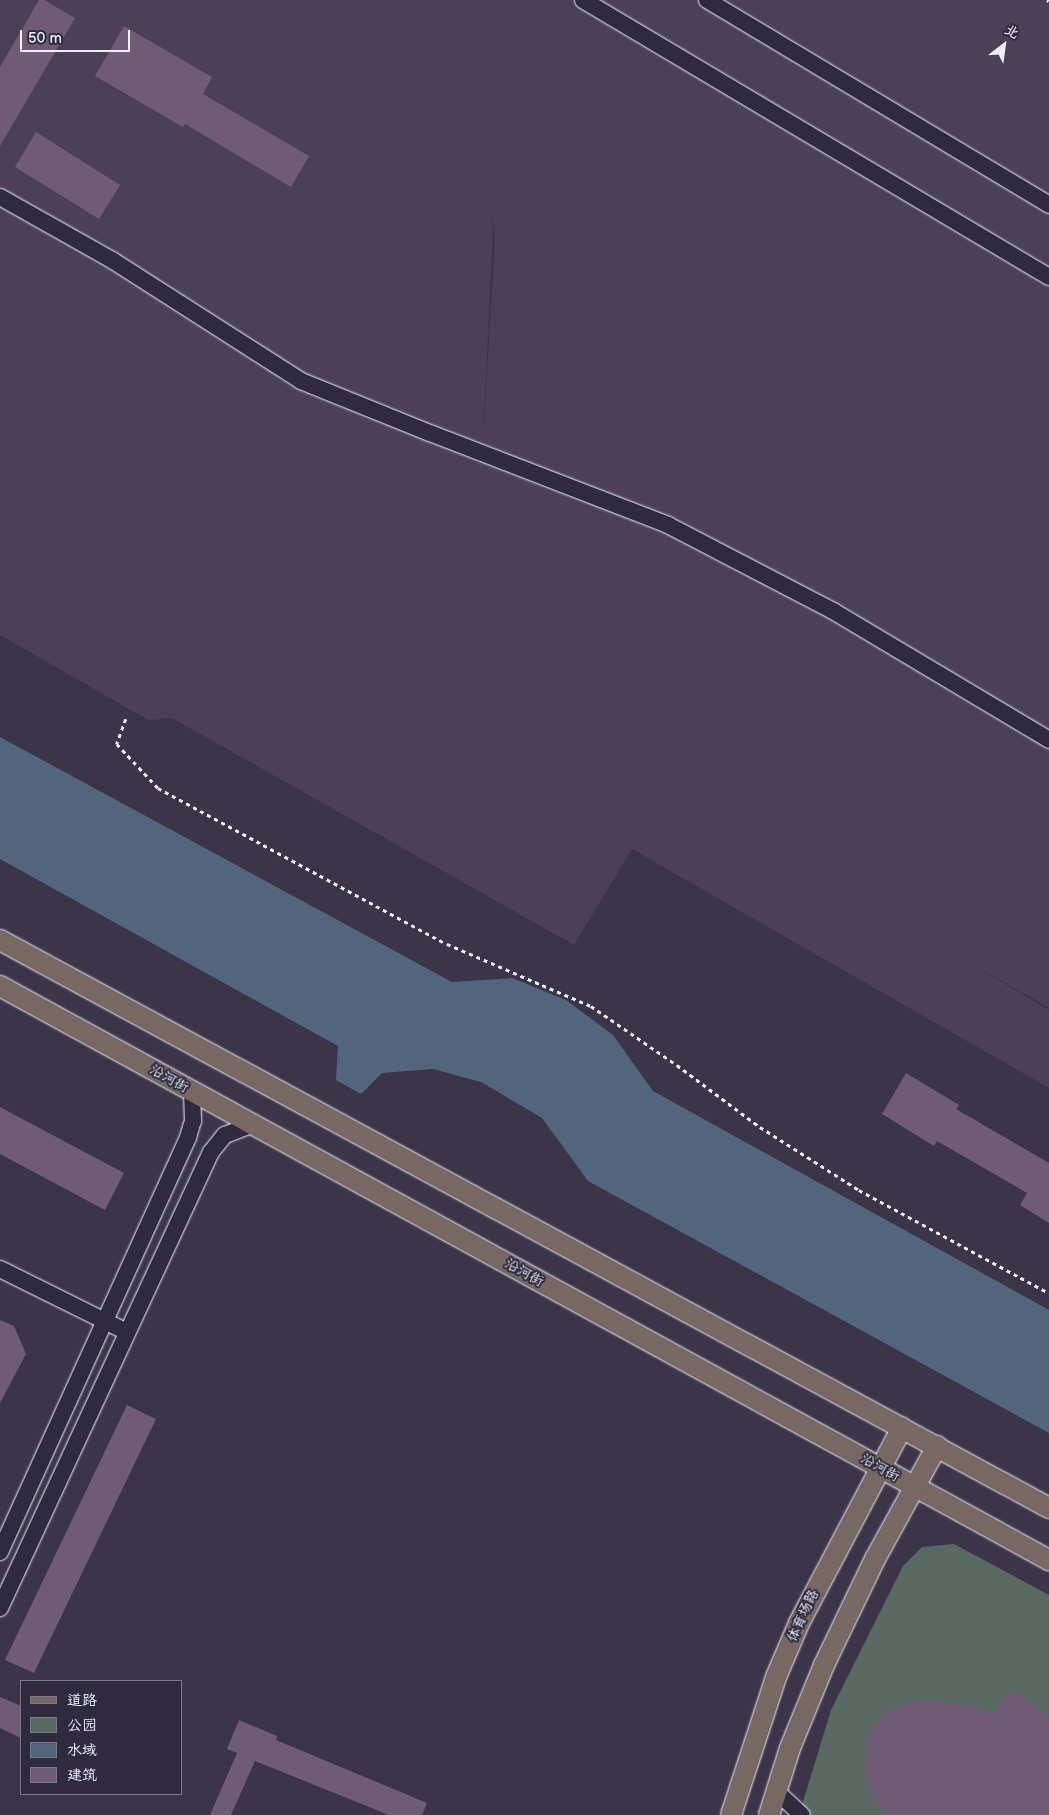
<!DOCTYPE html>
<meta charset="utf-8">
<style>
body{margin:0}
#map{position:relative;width:1049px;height:1815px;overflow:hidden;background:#3c3448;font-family:"Balsamiq Sans","LXGW WenKai TC",sans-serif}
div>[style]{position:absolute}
.built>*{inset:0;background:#4b4055}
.green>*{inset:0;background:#586961}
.water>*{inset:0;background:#51667c}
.building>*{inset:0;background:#6f5c74}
.path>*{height:2.5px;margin-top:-1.25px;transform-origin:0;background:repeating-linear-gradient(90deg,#e8f1f8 0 4px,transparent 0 8px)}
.roads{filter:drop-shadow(0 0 1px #e8f1f8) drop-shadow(0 0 1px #e8f1f8)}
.minor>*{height:16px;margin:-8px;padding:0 8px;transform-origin:8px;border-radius:8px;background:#2f2a3d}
.major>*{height:20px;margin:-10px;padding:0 10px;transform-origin:10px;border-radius:10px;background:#776864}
.rail>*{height:4px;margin-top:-2px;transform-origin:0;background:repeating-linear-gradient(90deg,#e8f1f8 0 8px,transparent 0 12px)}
span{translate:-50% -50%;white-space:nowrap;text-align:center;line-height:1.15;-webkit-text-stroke:4px #2f2a3d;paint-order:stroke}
.street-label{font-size:14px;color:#e8f1f8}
.legend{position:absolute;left:20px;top:1680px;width:162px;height:115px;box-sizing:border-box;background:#2f2a3d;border:1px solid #797a88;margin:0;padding:6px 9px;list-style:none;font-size:15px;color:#e8f1f8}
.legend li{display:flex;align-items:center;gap:10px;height:25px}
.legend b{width:25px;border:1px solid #797a88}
.north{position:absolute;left:979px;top:20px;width:50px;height:50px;-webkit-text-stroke:4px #2f2a3d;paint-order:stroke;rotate:30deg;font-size:14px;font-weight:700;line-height:20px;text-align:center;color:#e8f1f8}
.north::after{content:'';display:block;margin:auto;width:18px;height:22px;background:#e8f1f8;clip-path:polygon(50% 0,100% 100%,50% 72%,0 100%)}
.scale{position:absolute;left:20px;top:30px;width:110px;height:22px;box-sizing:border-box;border:2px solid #e8f1f8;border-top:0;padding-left:6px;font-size:15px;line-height:18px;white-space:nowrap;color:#e8f1f8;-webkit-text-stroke:4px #2f2a3d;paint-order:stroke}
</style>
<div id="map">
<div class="built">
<div style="clip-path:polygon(evenodd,0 0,1049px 0,1049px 1008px,965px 960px,1049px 1010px,1049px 1088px,632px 849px,574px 945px,172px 718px,148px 720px,0 635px,0 0,492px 217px,495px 238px,483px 440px,493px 231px,492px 217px)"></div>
</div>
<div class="green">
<div style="clip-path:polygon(954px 1544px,1049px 1595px,1049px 1815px,799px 1815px,831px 1710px,903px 1566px,922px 1547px)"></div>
</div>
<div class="water">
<div style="clip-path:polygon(0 737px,452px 982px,512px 978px,566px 1000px,613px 1035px,653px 1091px,1049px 1310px,1049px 1433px,588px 1181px,542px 1118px,481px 1082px,433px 1069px,382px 1073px,361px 1094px,336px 1080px,338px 1046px,0 859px)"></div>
</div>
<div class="building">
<div style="clip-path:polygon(39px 0,44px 0,75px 18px,0 146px,0 67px)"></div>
<div style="clip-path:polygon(124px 26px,212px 77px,203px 94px,309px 156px,291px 187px,185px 124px,183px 127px,95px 76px)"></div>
<div style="clip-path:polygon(36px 132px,120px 185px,99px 219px,15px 167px)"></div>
<div style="clip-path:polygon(906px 1073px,959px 1105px,956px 1109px,1049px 1163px,1049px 1223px,1020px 1205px,1027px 1193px,937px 1141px,934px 1146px,882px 1114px)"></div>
<div style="clip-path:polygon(0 1107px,124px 1173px,105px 1210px,0 1154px)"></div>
<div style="clip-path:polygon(0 1320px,14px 1326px,26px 1354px,0 1403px)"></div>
<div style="clip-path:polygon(127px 1405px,156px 1419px,34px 1673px,5px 1660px)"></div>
<div style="clip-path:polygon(1010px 1689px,1043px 1712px,1049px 1719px,1049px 1815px,887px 1815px,883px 1812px,875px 1801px,865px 1775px,866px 1742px,876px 1721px,888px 1710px,908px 1703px,926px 1701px,965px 1704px,993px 1715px)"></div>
<div style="clip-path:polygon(0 1697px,21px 1706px,21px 1738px,0 1728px)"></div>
<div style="clip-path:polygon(239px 1720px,277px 1736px,276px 1740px,427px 1803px,422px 1815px,389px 1815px,255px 1761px,231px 1815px,210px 1815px,237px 1753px,227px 1749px)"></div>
</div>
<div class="path">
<div style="left:126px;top:719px;width:27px;rotate:110deg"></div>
<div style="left:117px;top:744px;width:60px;rotate:47deg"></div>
<div style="left:158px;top:788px;width:328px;rotate:28.4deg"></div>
<div style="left:447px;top:944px;width:157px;rotate:23.3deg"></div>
<div style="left:591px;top:1006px;width:104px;rotate:34.5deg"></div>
<div style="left:677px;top:1065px;width:104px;rotate:36.8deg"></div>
<div style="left:760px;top:1127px;width:117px;rotate:32.5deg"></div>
<div style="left:859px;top:1190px;width:216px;rotate:28.5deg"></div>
</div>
<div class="roads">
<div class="minor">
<div style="left:583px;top:0;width:542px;rotate:30.73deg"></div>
<div style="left:707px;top:0;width:399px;rotate:30.9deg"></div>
<div style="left:0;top:197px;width:129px;rotate:29.4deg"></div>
<div style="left:112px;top:260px;width:224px;rotate:32.6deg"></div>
<div style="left:301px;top:381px;width:139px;rotate:22deg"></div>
<div style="left:430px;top:433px;width:255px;rotate:21.1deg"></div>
<div style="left:668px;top:525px;width:186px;rotate:27.5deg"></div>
<div style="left:833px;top:611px;width:252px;rotate:30.8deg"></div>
<div style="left:0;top:1269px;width:142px;rotate:26.4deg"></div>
<div style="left:0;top:1552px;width:456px;rotate:-65.6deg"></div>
<div style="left:188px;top:1137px;width:17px;rotate:-73deg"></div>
<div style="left:193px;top:1121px;width:30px;rotate:-92deg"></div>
<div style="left:0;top:1608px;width:502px;rotate:-65.17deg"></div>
<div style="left:211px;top:1152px;width:22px;rotate:-51deg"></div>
<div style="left:225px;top:1135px;width:30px;rotate:-21deg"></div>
<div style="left:776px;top:1791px;width:35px;rotate:43deg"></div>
</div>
<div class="major">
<div style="left:0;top:940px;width:1193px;rotate:28.43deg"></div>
<div style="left:0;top:986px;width:1196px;rotate:28.69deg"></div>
<div style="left:731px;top:1815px;width:145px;rotate:-71.9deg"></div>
<div style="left:776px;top:1677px;width:59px;rotate:-66.9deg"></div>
<div style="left:799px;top:1623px;width:221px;rotate:-62.2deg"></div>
<div style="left:769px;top:1815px;width:70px;rotate:-72.6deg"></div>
<div style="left:790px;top:1748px;width:90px;rotate:-67.7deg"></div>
<div style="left:824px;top:1665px;width:118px;rotate:-64.3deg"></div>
<div style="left:875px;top:1559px;width:129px;rotate:-61.2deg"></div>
</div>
</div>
<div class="rail">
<div style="left:1047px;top:0;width:2px;rotate:27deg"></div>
</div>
<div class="street-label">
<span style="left:169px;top:1079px;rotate:29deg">沿河街</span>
<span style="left:524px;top:1273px;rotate:29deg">沿河街</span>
<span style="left:880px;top:1468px;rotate:29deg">沿河街</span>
<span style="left:803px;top:1616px;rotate:-65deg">体育场路</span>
</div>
<ul class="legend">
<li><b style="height:6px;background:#776864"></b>道路</li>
<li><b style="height:14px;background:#586961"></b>公园</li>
<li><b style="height:14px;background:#51667c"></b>水域</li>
<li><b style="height:14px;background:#6f5c74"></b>建筑</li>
</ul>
<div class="north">北</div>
<div class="scale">50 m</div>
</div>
